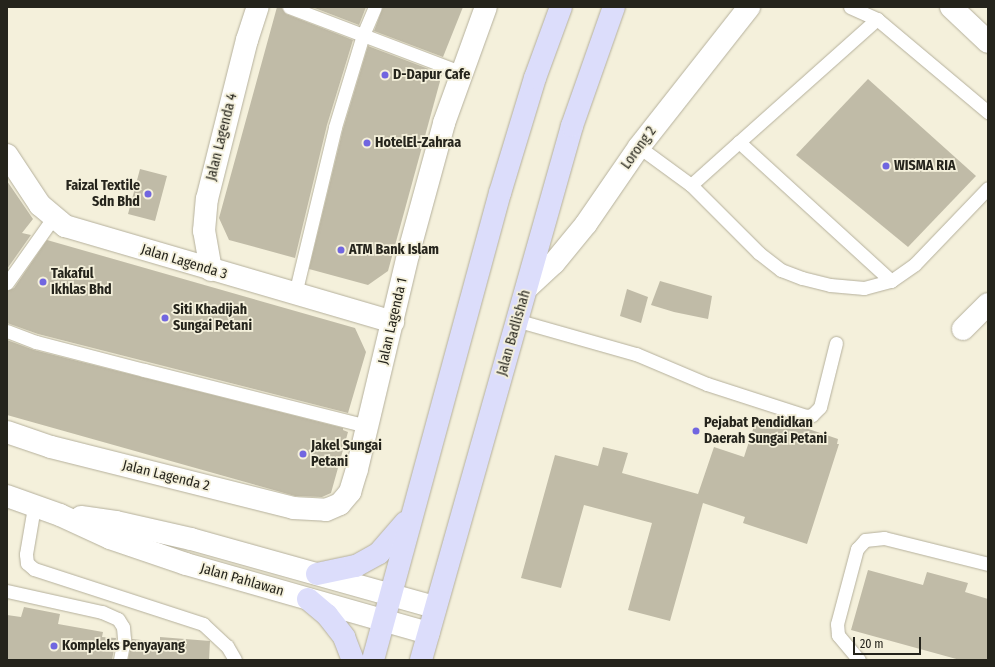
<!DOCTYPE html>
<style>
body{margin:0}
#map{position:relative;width:995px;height:667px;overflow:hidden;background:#f4f0db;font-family:"Fira Sans Condensed",sans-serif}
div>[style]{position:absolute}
.building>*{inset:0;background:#c0bba7}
.roads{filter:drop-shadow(0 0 1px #b5b09c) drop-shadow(0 0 1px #b5b09c)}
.lane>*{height:13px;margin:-6.5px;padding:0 6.5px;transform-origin:6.5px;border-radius:6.5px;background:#fff}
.street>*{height:22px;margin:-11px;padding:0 11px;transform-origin:11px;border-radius:11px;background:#fff}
.secondary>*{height:22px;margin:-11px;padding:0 11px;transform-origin:11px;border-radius:11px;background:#fff}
.primary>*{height:22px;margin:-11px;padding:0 11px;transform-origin:11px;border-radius:11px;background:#dcddfb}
.dots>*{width:11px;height:11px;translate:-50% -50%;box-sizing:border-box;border:2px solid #f4f0db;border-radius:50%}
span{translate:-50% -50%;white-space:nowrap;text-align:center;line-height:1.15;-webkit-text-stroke:3.5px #f4f0db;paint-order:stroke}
.poi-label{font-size:14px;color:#25241c;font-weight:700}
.left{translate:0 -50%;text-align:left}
.right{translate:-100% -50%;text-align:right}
.street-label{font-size:14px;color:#25241c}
.frame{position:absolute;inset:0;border:8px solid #25241c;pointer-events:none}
.scale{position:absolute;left:853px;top:637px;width:68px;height:18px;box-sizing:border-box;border:2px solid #25241c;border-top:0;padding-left:5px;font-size:12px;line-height:14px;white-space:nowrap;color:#25241c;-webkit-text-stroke:3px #f4f0db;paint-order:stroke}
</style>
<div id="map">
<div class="building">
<div style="clip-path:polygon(277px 7px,281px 7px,286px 14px,353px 40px,327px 125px,295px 258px,229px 240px,219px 218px)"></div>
<div style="clip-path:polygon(312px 7px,366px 7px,359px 25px)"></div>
<div style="clip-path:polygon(383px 7px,463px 7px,443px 57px,374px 31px)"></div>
<div style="clip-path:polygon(368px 46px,442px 74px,388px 271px,368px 285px,309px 269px,343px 129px)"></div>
<div style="clip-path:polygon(868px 79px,976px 176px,908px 247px,796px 155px)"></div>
<div style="clip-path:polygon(140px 169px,167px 176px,155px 221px,128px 214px)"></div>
<div style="clip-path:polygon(7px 181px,33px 219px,22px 233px,31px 235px,7px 269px)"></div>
<div style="clip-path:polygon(47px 240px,355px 328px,366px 352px,348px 413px,38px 334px,7px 323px,7px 291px,14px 288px)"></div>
<div style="clip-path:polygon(660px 281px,712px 296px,708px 319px,674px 312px,651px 305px)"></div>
<div style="clip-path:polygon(627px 289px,648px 297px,641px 323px,620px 316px)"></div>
<div style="clip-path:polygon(7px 340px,34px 350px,343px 428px,343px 430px,348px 432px,331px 493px,322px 497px,295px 496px,7px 415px)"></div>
<div style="clip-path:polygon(756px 420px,783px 429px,785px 421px,838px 439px,837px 444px,839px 444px,807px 544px,743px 523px,745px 517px,703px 503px,670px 621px,628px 610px,652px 523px,584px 505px,561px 588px,521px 578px,555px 455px,598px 466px,603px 447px,628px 453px,622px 473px,698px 494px,714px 447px,744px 457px)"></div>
<div style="clip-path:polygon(868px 570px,923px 585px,927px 572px,968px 583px,965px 592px,988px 599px,988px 660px,960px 660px,851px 630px)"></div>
<div style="clip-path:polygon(24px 607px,60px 614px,58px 624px,103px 632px,102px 637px,116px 638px,112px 660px,7px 660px,7px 615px,21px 617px)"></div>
<div style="clip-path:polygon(160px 637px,210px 641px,209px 660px,128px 660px,132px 639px,160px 642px)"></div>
</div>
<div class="roads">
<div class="lane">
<div style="left:289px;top:7px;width:183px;rotate:20.8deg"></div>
<div style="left:850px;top:7px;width:30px;rotate:24deg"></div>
<div style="left:877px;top:19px;width:145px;rotate:40deg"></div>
<div style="left:739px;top:142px;width:185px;rotate:-41.7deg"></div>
<div style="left:639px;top:147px;width:64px;rotate:36.2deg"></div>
<div style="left:691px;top:185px;width:64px;rotate:-41.9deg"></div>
<div style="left:739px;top:142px;width:206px;rotate:42.4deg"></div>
<div style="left:891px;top:281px;width:29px;rotate:-35deg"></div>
<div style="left:915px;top:264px;width:105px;rotate:-46.2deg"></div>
<div style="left:691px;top:185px;width:96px;rotate:45deg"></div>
<div style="left:759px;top:253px;width:28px;rotate:38deg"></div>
<div style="left:781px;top:270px;width:22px;rotate:21deg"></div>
<div style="left:802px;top:278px;width:29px;rotate:14deg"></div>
<div style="left:830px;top:285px;width:34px;rotate:5deg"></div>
<div style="left:864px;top:288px;width:28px;rotate:-15deg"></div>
<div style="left:7px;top:283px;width:80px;rotate:-54.7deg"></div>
<div style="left:295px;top:294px;width:172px;rotate:-76.5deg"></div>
<div style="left:335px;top:127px;width:96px;rotate:-73.1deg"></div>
<div style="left:363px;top:35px;width:30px;rotate:-67deg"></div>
<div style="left:519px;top:321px;width:122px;rotate:15.8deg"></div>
<div style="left:636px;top:354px;width:77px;rotate:22.9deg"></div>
<div style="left:707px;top:384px;width:104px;rotate:17.9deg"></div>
<div style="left:806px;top:416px;width:6px;rotate:-9deg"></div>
<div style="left:812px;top:415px;width:11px;rotate:-45deg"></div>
<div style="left:820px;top:407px;width:66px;rotate:-76deg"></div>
<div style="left:7px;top:331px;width:31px;rotate:21deg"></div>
<div style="left:36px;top:342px;width:112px;rotate:14.5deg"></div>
<div style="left:144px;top:370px;width:230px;rotate:14.1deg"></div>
<div style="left:34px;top:507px;width:48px;rotate:99.7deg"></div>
<div style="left:26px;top:554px;width:9px;rotate:84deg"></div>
<div style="left:27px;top:563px;width:9px;rotate:41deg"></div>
<div style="left:34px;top:569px;width:178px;rotate:18deg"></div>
<div style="left:203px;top:624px;width:33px;rotate:43deg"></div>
<div style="left:227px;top:646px;width:16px;rotate:60deg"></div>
<div style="left:7px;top:591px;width:97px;rotate:12.5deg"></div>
<div style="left:102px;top:612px;width:17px;rotate:24deg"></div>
<div style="left:118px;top:619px;width:9px;rotate:58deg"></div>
<div style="left:123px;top:627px;width:12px;rotate:85deg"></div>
<div style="left:124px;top:639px;width:21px;rotate:101deg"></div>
<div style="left:859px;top:660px;width:33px;rotate:-130deg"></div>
<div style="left:838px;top:635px;width:11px;rotate:-95deg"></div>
<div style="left:837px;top:624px;width:78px;rotate:-75.1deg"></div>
<div style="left:857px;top:549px;width:12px;rotate:-48deg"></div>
<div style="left:865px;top:540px;width:19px;rotate:-6deg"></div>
<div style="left:884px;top:538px;width:107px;rotate:14deg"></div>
</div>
<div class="street">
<div style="left:951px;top:7px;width:51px;rotate:43.4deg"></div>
<div style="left:7px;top:155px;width:60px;rotate:56.6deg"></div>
<div style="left:40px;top:205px;width:33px;rotate:40deg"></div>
<div style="left:65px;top:226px;width:342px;rotate:16.3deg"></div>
<div style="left:211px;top:270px;width:40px;rotate:-100deg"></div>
<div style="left:204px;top:231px;width:32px;rotate:-85deg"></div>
<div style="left:207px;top:199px;width:164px;rotate:-75.9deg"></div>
<div style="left:247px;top:40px;width:35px;rotate:-72deg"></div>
<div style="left:528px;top:287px;width:35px;rotate:-43deg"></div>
<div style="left:554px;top:263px;width:50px;rotate:-50.6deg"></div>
<div style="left:586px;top:224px;width:93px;rotate:-55.5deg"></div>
<div style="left:639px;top:147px;width:178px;rotate:-51.8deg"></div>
<div style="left:963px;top:329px;width:35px;rotate:-45deg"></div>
<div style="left:7px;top:432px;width:46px;rotate:18.8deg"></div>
<div style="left:51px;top:447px;width:250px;rotate:14.1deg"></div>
<div style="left:293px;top:508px;width:33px;rotate:3deg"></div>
<div style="left:326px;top:510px;width:15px;rotate:-23deg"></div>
<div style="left:340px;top:504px;width:16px;rotate:-50deg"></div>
<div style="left:350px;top:492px;width:24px;rotate:-73deg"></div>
<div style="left:357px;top:469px;width:220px;rotate:-76.6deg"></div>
<div style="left:408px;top:255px;width:137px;rotate:-74.7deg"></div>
<div style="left:444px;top:123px;width:123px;rotate:-70.1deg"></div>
</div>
<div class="secondary">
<div style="left:7px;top:496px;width:56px;rotate:19.7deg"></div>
<div style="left:60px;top:515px;width:55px;rotate:24.7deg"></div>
<div style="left:110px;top:538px;width:80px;rotate:18.9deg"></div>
<div style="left:186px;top:564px;width:252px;rotate:15.9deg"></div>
<div style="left:81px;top:517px;width:35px;rotate:8deg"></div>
<div style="left:116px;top:522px;width:77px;rotate:12.8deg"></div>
<div style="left:191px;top:539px;width:253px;rotate:15.6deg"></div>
</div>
<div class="primary">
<div style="left:317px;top:574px;width:40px;rotate:-12deg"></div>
<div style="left:356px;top:566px;width:26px;rotate:-29deg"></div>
<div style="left:379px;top:553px;width:40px;rotate:-49deg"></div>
<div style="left:308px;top:599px;width:25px;rotate:40deg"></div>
<div style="left:327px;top:615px;width:28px;rotate:52deg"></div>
<div style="left:344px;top:637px;width:25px;rotate:69deg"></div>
<div style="left:373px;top:660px;width:484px;rotate:-74.8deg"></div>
<div style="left:500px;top:193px;width:120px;rotate:-73.1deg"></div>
<div style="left:535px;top:78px;width:76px;rotate:-69.9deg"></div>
<div style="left:421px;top:660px;width:555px;rotate:-74.21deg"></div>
<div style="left:572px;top:126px;width:126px;rotate:-70.6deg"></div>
</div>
</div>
<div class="dots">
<div style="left:385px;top:75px;background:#7166e0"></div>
<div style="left:367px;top:143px;background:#7166e0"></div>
<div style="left:886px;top:166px;background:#7166e0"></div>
<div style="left:148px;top:194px;background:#7166e0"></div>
<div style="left:341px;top:250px;background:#7166e0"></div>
<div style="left:43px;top:282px;background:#7166e0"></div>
<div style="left:165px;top:318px;background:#7166e0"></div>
<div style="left:696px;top:431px;background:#7166e0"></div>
<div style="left:303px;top:454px;background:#7166e0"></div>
<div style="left:54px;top:646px;background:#7166e0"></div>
</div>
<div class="poi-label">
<span class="left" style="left:393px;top:75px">D-Dapur Cafe</span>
<span class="left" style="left:375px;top:143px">HotelEl-Zahraa</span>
<span class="left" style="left:894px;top:166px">WISMA RIA</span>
<span class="right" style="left:140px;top:194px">Faizal Textile<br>Sdn Bhd</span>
<span class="left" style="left:349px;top:250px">ATM Bank Islam</span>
<span class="left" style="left:51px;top:282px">Takaful<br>Ikhlas Bhd</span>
<span class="left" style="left:173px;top:318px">Siti Khadijah<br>Sungai Petani</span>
<span class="left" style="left:704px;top:431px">Pejabat Pendidkan<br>Daerah Sungai Petani</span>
<span class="left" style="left:311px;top:454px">Jakel Sungai<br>Petani</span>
<span class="left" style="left:62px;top:646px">Kompleks Penyayang</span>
</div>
<div class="street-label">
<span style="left:222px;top:137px;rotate:-76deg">Jalan Lagenda 4</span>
<span style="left:639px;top:148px;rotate:-54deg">Lorong 2</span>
<span style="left:184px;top:262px;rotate:17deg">Jalan Lagenda 3</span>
<span style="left:393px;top:321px;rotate:-77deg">Jalan Lagenda 1</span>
<span style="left:514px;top:333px;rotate:-74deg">Jalan Badlishah</span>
<span style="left:166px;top:476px;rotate:14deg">Jalan Lagenda 2</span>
<span style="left:242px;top:580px;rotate:16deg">Jalan Pahlawan</span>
</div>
<div class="frame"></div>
<div class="scale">20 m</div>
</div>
